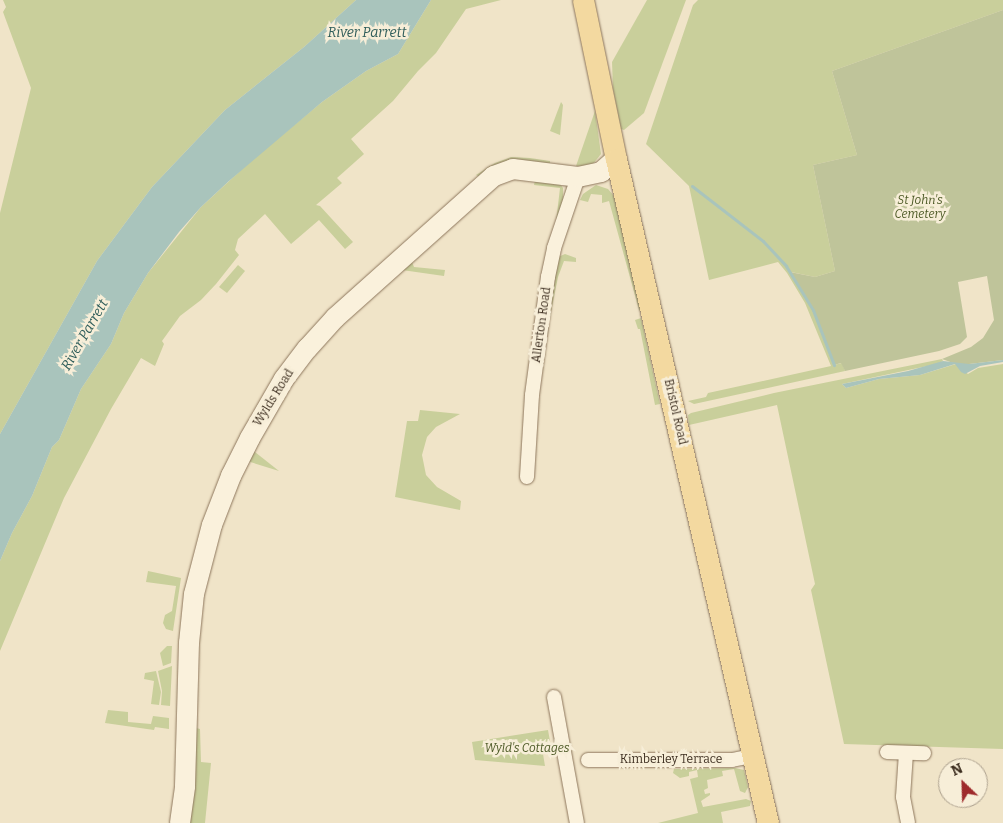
<!DOCTYPE html>
<style>
body{margin:0}
#map{position:relative;width:1003px;height:823px;overflow:hidden;background:#f0e4c8;font-family:Bitter,serif}
div>[style]{position:absolute}
.green>*{inset:0;background:#c9cf9b}
.cemetery>*{inset:0;background:#bfc49a}
.water>*{inset:0;background:#a9c4bc}
.stream>*{height:3px;margin:-1.5px;padding:0 1.5px;transform-origin:1.5px;border-radius:1.5px;background:#a9c4bc}
.roads{filter:drop-shadow(0 0 1px #8d765c) drop-shadow(0 0 1px #8d765c)}
.street>*{height:14px;margin:-7px;padding:0 7px;transform-origin:7px;border-radius:7px;background:#faf1dc}
.secondary>*{height:20px;margin:-10px;padding:0 10px;transform-origin:10px;border-radius:10px;background:#faf1dc}
.primary>*{height:21px;margin:-10.5px;padding:0 10.5px;transform-origin:10.5px;border-radius:10.5px;background:#f3d9a0}
span{translate:-50% -50%;white-space:nowrap;text-align:center;line-height:1.15;-webkit-text-stroke:5px #f7eed8;paint-order:stroke}
.park-label{font-size:12px;color:#4d5a26;font-style:italic}
.street-label{font-size:12px;color:#3d2e20}
.water-label{font-size:14px;color:#2f5d5a;font-style:italic}
.north{position:absolute;left:938px;top:758px;width:50px;height:50px;box-sizing:border-box;background:#f7eed8;border:1px solid #ada18e;border-radius:50%;rotate:336deg;font-size:14px;font-weight:700;line-height:20px;text-align:center;color:#3d2e20}
.north::after{content:'';display:block;margin:auto;width:18px;height:22px;background:#9e2a2b;clip-path:polygon(50% 0,100% 100%,50% 72%,0 100%)}
</style>
<div id="map">
<div class="green">
<div style="clip-path:polygon(3px 0,356px 0,304px 47px,225px 110px,152px 187px,97px 261px,0 434px,0 213px,31px 88px,3px 12px,6px 7px)"></div>
<div style="clip-path:polygon(431px 0,501px 0,466px 9px,436px 53px,418px 71px,393px 101px,351px 139px,364px 154px,337px 178px,342px 183px,316px 205px,320px 206px,353px 242px,345px 249px,319px 220px,291px 244px,265px 214px,238px 239px,235px 250px,239px 255px,216px 284px,201px 300px,180px 316px,162px 341px,164px 344px,155px 366px,141px 358px,111px 409px,64px 498px,0 651px,0 561px,12px 533px,32px 496px,52px 447px,59px 440px,81px 389px,111px 344px,124px 313px,148px 273px,201px 207px,252px 160px,322px 102px,366px 71px,398px 54px)"></div>
<div style="clip-path:polygon(647px 0,686px 0,644px 113px,624px 130px,621px 129px,613px 89px,612px 62px)"></div>
<div style="clip-path:polygon(698px 0,1003px 0,1003px 10px,832px 71px,857px 155px,813px 165px,835px 271px,815px 277px,791px 272px,813px 310px,834px 365px,842px 363px,845px 371px,694px 404px,688px 401px,706px 397px,708px 393px,831px 366px,805px 303px,787px 273px,778px 262px,709px 280px,689px 186px,646px 144px,693px 5px)"></div>
<div style="clip-path:polygon(561px 102px,563px 105px,560px 135px,550px 131px)"></div>
<div style="clip-path:polygon(595px 111px,601px 154px,593px 164px,587px 167px,576px 166px)"></div>
<div style="clip-path:polygon(511px 157px,530px 158px,550px 161px,550px 163px,480px 177px,476px 175px,495px 163px)"></div>
<div style="clip-path:polygon(535px 180px,560px 184px,563px 188px,563px 208px,556px 222px,560px 188px,534px 185px)"></div>
<div style="clip-path:polygon(596px 185px,608px 189px,614px 196px,642px 312px,639px 310px,609px 201px,602px 203px,602px 195px,591px 194px,588px 202px,580px 200px,583px 194px)"></div>
<div style="clip-path:polygon(565px 254px,576px 258px,576px 262px,564px 261px,558px 277px,549px 322px,547px 322px,558px 257px)"></div>
<div style="clip-path:polygon(412px 262px,414px 267px,445px 270px,444px 276px,402px 270px)"></div>
<div style="clip-path:polygon(238px 265px,245px 271px,227px 293px,219px 287px)"></div>
<div style="clip-path:polygon(641px 318px,660px 404px,655px 405px,640px 329px,638px 329px,635px 320px)"></div>
<div style="clip-path:polygon(942px 359px,943px 361px,937px 364px,842px 384px,846px 388px,879px 379px,920px 375px,956px 364px,968px 374px,978px 368px,1003px 364px,1003px 749px,844px 744px,811px 590px,815px 584px,777px 405px,689px 425px,688px 415px,691px 413px,774px 393px)"></div>
<div style="clip-path:polygon(420px 410px,460px 414px,436px 427px,427px 437px,422px 455px,426px 475px,437px 487px,461px 501px,460px 510px,395px 497px,407px 421px,418px 421px)"></div>
<div style="clip-path:polygon(250px 448px,279px 471px,244px 460px)"></div>
<div style="clip-path:polygon(148px 571px,181px 578px,173px 631px,166px 629px,163px 623px,165px 615px,172px 611px,176px 586px,146px 582px)"></div>
<div style="clip-path:polygon(167px 646px,172px 646px,171px 663px,163px 666px,160px 653px)"></div>
<div style="clip-path:polygon(172px 666px,170px 706px,161px 705px,162px 691px,158px 671px)"></div>
<div style="clip-path:polygon(156px 671px,161px 692px,159px 705px,151px 704px,154px 681px,144px 679px,145px 673px)"></div>
<div style="clip-path:polygon(108px 710px,128px 712px,128px 722px,151px 724px,153px 716px,169px 718px,169px 729px,155px 727px,154px 730px,105px 723px)"></div>
<div style="clip-path:polygon(196px 728px,200px 729px,201px 762px,211px 763px,205px 823px,189px 823px)"></div>
<div style="clip-path:polygon(548px 730px,552px 752px,543px 754px,545px 766px,475px 760px,472px 742px)"></div>
<div style="clip-path:polygon(735px 768px,744px 770px,748px 787px,745px 793px,740px 791px,734px 769px,722px 771px,723px 776px,707px 780px,708px 788px,704px 790px,705px 794px,710px 793px,710px 795px,701px 801px,703px 807px,746px 799px,751px 801px,750px 806px,721px 812px,723px 823px,658px 823px,698px 813px,690px 779px,698px 777px,697px 770px,689px 772px,689px 776px,680px 778px,673px 773px,674px 769px)"></div>
</div>
<div class="cemetery">
<div style="clip-path:polygon(1003px 10px,1003px 360px,969px 364px,956px 364px,942px 359px,971px 347px,983px 338px,994px 320px,987px 276px,958px 282px,967px 337px,960px 344px,939px 351px,845px 371px,841px 363px,834px 365px,813px 309px,790px 272px,815px 277px,835px 271px,813px 165px,857px 155px,832px 71px)"></div>
</div>
<div class="water">
<div style="clip-path:polygon(356px 0,431px 0,398px 54px,366px 71px,322px 102px,229px 181px,201px 207px,179px 232px,148px 273px,124px 313px,111px 344px,81px 389px,59px 440px,52px 447px,32px 496px,12px 533px,0 561px,0 434px,97px 261px,152px 187px,225px 110px,304px 47px)"></div>
<div style="clip-path:polygon(1003px 360px,1003px 362px,980px 366px,965px 374px,961px 372px,955px 364px,920px 375px,879px 379px,846px 388px,842px 384px,908px 371px,943px 361px,969px 364px)"></div>
</div>
<div class="stream">
<div style="left:692px;top:186px;width:90px;rotate:37.8deg"></div>
<div style="left:763px;top:241px;width:34px;rotate:47deg"></div>
<div style="left:786px;top:266px;width:52px;rotate:58.5deg"></div>
<div style="left:813px;top:310px;width:59px;rotate:69.1deg"></div>
</div>
<div class="roads">
<div class="street">
<div style="left:527px;top:477px;width:82px;rotate:-86.5deg"></div>
<div style="left:532px;top:395px;width:119px;rotate:-82.3deg"></div>
<div style="left:548px;top:277px;width:30px;rotate:-78deg"></div>
<div style="left:554px;top:248px;width:75px;rotate:-71.3deg"></div>
<div style="left:554px;top:697px;width:128px;rotate:79.7deg"></div>
<div style="left:887px;top:752px;width:37px;rotate:2deg"></div>
<div style="left:906px;top:753px;width:44px;rotate:93.9deg"></div>
<div style="left:903px;top:797px;width:26px;rotate:79deg"></div>
<div style="left:588px;top:760px;width:144px"></div>
<div style="left:732px;top:760px;width:21px;rotate:-11deg"></div>
</div>
<div class="secondary">
<div style="left:180px;top:823px;width:37px;rotate:-82deg"></div>
<div style="left:185px;top:786px;width:143px;rotate:-88.4deg"></div>
<div style="left:189px;top:643px;width:49px;rotate:-84.2deg"></div>
<div style="left:194px;top:594px;width:71px;rotate:-75.4deg"></div>
<div style="left:212px;top:525px;width:53px;rotate:-68.8deg"></div>
<div style="left:231px;top:476px;width:42px;rotate:-63.4deg"></div>
<div style="left:250px;top:438px;width:68px;rotate:-60deg"></div>
<div style="left:284px;top:379px;width:38px;rotate:-53deg"></div>
<div style="left:307px;top:349px;width:42px;rotate:-47.9deg"></div>
<div style="left:335px;top:318px;width:213px;rotate:-41.8deg"></div>
<div style="left:494px;top:176px;width:20px;rotate:-20deg"></div>
<div style="left:513px;top:169px;width:65px;rotate:7deg"></div>
<div style="left:578px;top:177px;width:24px;rotate:-12deg"></div>
<div style="left:601px;top:172px;width:20px;rotate:-41deg"></div>
</div>
<div class="primary">
<div style="left:583px;top:0;width:162px;rotate:78.3deg"></div>
<div style="left:616px;top:159px;width:681px;rotate:77.11deg"></div>
</div>
</div>
<div class="park-label">
<span style="left:920px;top:208px">St John's<br>Cemetery</span>
<span style="left:527px;top:749px">Wyld's Cottages</span>
</div>
<div class="street-label">
<span style="left:542px;top:325px;rotate:-82deg">Allerton Road</span>
<span style="left:274px;top:398px;rotate:-58deg">Wylds Road</span>
<span style="left:675px;top:412px;rotate:77deg">Bristol Road</span>
<span style="left:671px;top:760px">Kimberley Terrace</span>
</div>
<div class="water-label">
<span style="left:367px;top:33px">River Parrett</span>
<span style="left:85px;top:335px;rotate:-60deg">River Parrett</span>
</div>
<div class="north">N</div>
</div>
